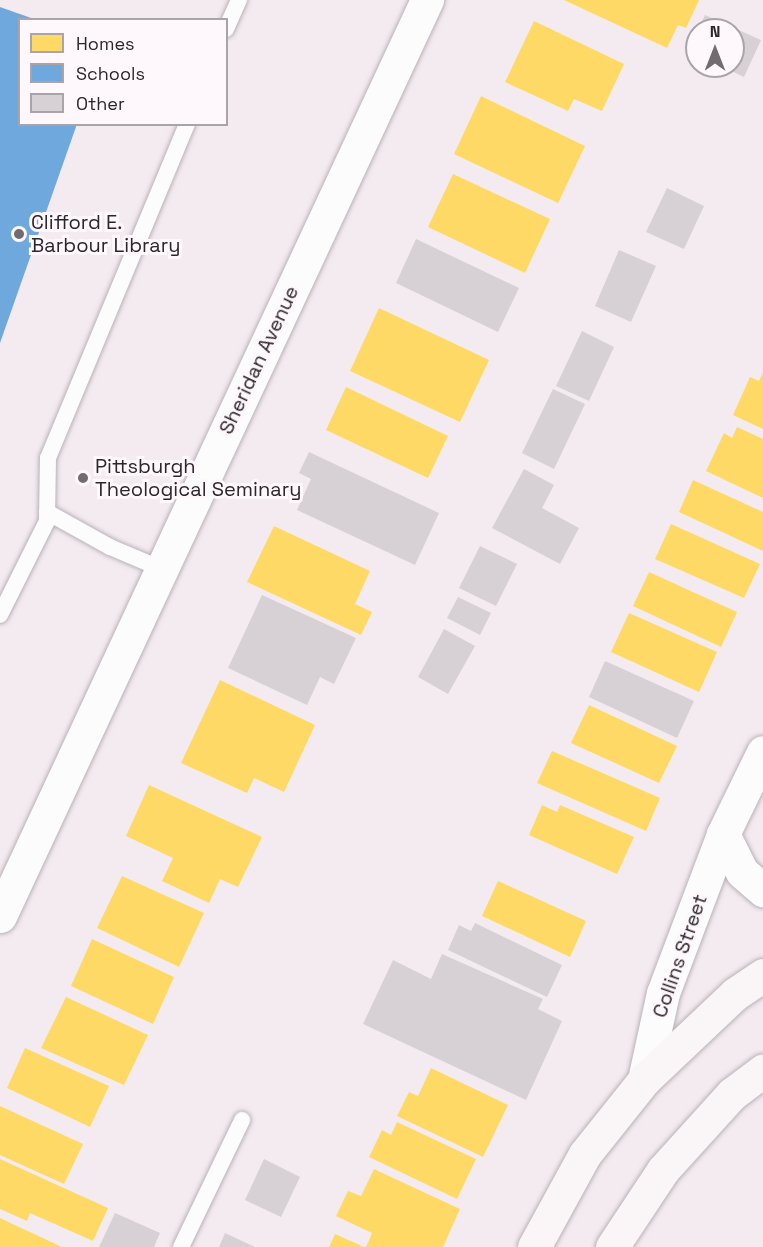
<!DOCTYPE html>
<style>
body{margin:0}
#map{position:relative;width:763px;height:1247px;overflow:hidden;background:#f4ebf0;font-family:"Space Grotesk",sans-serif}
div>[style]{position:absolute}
.homes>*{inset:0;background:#ffd966}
.schools>*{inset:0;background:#6fa8dc}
.building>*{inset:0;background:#d7d0d4}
.roads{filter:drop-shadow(0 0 2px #b9b2b6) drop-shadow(0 0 2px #b9b2b6)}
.service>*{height:16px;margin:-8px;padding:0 8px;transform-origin:8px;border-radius:8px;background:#fdfcfd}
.minor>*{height:33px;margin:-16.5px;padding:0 16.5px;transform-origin:16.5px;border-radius:16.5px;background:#fdfcfd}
.secondary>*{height:33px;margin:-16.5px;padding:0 16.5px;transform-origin:16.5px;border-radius:16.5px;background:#faf6f8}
.dots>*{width:16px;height:16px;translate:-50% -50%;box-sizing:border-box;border:3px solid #fef7fb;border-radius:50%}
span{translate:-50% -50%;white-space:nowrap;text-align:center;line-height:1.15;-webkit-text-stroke:6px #fef7fb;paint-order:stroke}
.poi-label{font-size:20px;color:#2c262a}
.left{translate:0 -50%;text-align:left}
.street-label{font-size:20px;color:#2c262a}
.legend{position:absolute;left:18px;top:18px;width:210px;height:108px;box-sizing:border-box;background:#fef7fb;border:2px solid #aaa3a7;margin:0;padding:8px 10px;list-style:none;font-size:18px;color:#2c262a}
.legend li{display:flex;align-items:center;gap:12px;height:30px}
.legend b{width:30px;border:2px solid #aaa3a7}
.north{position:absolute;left:685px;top:18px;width:60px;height:60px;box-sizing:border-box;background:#fef7fb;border:2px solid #aaa3a7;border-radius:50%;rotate:0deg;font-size:16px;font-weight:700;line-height:24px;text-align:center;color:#2c262a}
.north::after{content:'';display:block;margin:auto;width:21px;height:27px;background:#726b6f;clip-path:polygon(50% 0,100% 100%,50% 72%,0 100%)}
</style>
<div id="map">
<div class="homes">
<div style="clip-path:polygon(564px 0,699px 0,686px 28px,678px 25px,667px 48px)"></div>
<div style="clip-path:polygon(534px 21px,624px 64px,602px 111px,574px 99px,568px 111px,505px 82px)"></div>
<div style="clip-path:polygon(481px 96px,585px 146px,558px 203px,454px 154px)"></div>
<div style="clip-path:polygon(453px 174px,550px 219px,525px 273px,428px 227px)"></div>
<div style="clip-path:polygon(379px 308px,489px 360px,460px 422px,350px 371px)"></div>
<div style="clip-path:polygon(763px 372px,763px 429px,733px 415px,750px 377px,759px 381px)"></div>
<div style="clip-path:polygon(346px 387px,448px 436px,428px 478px,326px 430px)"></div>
<div style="clip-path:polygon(737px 427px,763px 439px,763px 498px,706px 471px,724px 433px,732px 438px)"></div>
<div style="clip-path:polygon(693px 480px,763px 512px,763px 551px,679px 512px)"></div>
<div style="clip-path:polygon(671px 524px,760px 564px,744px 598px,655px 559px)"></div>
<div style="clip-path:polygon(274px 526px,370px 571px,355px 604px,372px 612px,361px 635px,247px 582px)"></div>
<div style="clip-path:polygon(649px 572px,737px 612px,721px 647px,633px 606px)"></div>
<div style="clip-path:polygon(629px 613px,717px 652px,699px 692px,611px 652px)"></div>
<div style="clip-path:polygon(220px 680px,315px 725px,284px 792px,254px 778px,247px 793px,181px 763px)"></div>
<div style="clip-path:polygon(589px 705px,677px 746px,659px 783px,571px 743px)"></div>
<div style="clip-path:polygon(552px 751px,660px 798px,646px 831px,537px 783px)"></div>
<div style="clip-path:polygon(149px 785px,262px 837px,238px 887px,220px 879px,209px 903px,162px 881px,173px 858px,126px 836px)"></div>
<div style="clip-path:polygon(542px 805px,557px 812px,560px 805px,634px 837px,617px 874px,529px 835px)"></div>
<div style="clip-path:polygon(122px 876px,204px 913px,179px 967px,97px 928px)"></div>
<div style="clip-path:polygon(498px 881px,586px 921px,570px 957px,482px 916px)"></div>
<div style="clip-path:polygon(92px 939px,174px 977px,153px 1024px,71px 986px)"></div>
<div style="clip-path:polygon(66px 997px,148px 1035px,124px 1085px,41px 1048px)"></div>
<div style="clip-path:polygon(25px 1048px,109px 1086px,90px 1127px,7px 1088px)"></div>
<div style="clip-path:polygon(431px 1068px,508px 1105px,483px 1157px,397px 1116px,409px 1092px,418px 1096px)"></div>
<div style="clip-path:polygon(0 1106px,83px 1144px,64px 1184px,0 1155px)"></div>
<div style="clip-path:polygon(397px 1122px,476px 1159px,457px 1199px,369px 1157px,382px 1130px,391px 1135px)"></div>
<div style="clip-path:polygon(0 1159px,108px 1208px,93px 1241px,30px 1213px,27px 1221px,0 1209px)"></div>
<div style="clip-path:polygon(374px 1169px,460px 1209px,443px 1247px,366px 1247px,372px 1233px,336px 1216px,348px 1191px,361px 1196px)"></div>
<div style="clip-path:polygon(0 1218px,62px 1247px,0 1247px)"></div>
<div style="clip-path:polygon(335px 1234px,364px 1247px,329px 1247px)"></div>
</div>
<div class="schools">
<div style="clip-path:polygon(0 7px,34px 19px,20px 20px,20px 124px,77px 124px,0 343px)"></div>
</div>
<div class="building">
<div style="clip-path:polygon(705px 15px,761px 40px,744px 77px,721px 66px,733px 66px,733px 30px,698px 30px)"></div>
<div style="clip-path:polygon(667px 188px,704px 206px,684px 249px,646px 232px)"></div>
<div style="clip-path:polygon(416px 239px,519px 288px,498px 332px,396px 283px)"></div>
<div style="clip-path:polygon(619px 250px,656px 266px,631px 322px,595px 306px)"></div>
<div style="clip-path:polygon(582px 331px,614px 347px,589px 401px,556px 386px)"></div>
<div style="clip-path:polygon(553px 389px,585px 404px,554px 469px,522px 453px)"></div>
<div style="clip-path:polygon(309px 452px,439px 513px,415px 565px,297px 510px,311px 479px,299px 473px)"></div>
<div style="clip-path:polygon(524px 469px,554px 485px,542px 508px,579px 528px,560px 564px,492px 528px)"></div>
<div style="clip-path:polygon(480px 546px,517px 564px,496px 606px,459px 588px)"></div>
<div style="clip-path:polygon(262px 595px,356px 638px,334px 684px,320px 677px,307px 705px,228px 668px)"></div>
<div style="clip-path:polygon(458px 597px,491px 613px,480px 635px,447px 618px)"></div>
<div style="clip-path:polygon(444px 629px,475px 646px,448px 694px,418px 677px)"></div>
<div style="clip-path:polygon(605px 661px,694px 701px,677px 738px,589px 697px)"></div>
<div style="clip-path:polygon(475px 923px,562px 965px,547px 997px,448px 950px,459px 925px,471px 931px)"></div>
<div style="clip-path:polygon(442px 954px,543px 999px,538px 1009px,562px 1021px,526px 1100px,363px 1024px,393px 960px,431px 979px)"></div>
<div style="clip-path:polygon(264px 1159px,300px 1177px,281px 1217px,245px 1200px)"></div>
<div style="clip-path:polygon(115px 1213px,160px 1233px,154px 1247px,99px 1247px)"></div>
<div style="clip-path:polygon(225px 1233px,255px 1247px,219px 1247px)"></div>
</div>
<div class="roads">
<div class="service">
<div style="left:226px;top:29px;width:32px;rotate:-66deg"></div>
<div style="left:47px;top:512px;width:72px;rotate:29.1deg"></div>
<div style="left:110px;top:547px;width:56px;rotate:22.9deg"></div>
<div style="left:0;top:615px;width:105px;rotate:-63.4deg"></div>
<div style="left:47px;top:521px;width:63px;rotate:-89.1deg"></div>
<div style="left:48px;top:458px;width:362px;rotate:-67.4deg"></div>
<div style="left:181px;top:1247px;width:141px;rotate:-64.3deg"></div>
</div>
<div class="minor">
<div style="left:723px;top:834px;width:42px;rotate:63.4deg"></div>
<div style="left:742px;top:872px;width:28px;rotate:41deg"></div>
<div style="left:0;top:916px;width:1011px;rotate:-65.01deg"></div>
<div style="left:644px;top:1080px;width:89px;rotate:-77.7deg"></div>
<div style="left:663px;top:993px;width:170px;rotate:-69.3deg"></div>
<div style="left:723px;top:834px;width:91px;rotate:-64deg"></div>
</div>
<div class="secondary">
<div style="left:534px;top:1247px;width:106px;rotate:-61.3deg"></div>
<div style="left:585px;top:1154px;width:95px;rotate:-51.4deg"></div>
<div style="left:644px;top:1080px;width:125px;rotate:-43.4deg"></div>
<div style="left:735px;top:994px;width:34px;rotate:-34deg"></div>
<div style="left:612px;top:1247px;width:92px;rotate:-56.5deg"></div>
<div style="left:663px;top:1170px;width:103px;rotate:-47.8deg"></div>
<div style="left:732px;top:1094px;width:39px;rotate:-37deg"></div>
</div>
</div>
<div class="dots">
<div style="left:19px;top:234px;background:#726b6f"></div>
<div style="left:83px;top:478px;background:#726b6f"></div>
</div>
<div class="poi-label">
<span class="left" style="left:31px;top:234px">Clifford E.<br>Barbour Library</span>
<span class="left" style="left:95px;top:478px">Pittsburgh<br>Theological Seminary</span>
</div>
<div class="street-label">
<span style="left:259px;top:360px;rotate:-65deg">Sheridan Avenue</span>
<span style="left:680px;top:956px;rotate:-71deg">Collins Street</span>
</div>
<ul class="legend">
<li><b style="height:16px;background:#ffd966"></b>Homes</li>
<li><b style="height:16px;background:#6fa8dc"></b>Schools</li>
<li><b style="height:16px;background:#d7d0d4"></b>Other</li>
</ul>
<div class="north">N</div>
</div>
